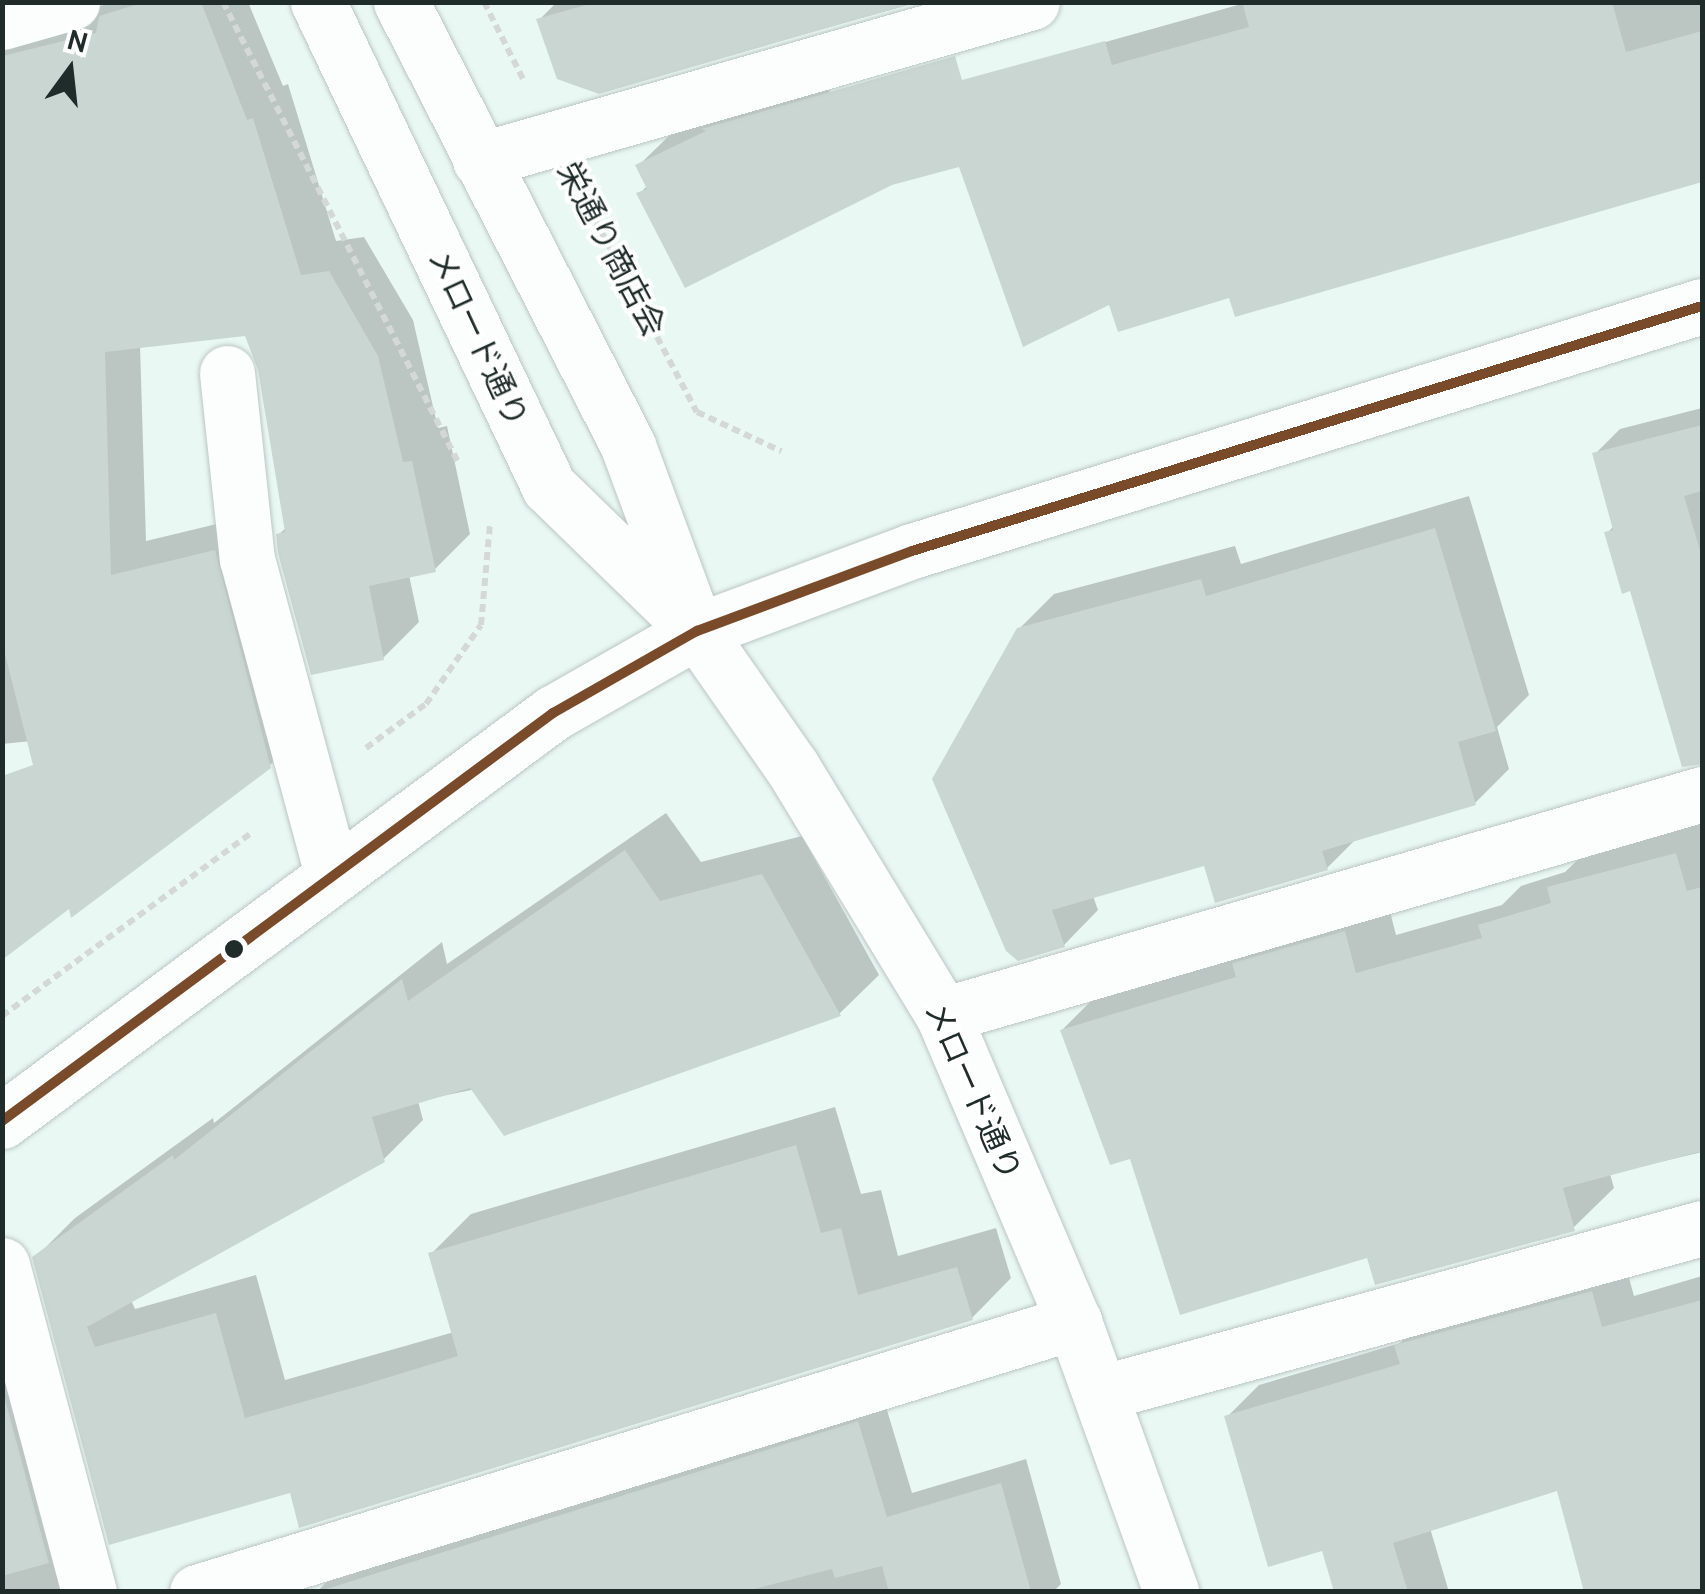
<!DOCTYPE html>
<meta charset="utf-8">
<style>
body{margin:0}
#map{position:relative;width:1705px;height:1594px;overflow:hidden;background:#eaf8f4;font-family:Cabin,"Noto Sans JP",sans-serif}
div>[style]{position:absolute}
.shadow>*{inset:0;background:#0003}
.building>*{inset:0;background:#cad6d2}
.path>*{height:6px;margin-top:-3px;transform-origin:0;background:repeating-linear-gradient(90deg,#d4d8d7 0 8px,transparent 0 13px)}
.roads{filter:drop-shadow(0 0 2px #bbc6c3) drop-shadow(0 0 2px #bbc6c3)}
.minor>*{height:55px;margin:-27.5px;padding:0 27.5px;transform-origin:27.5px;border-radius:27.5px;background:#fcfefd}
.major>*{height:55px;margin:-27.5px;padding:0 27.5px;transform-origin:27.5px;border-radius:27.5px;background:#fcfefd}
.bus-1>*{height:10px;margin:-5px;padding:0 5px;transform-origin:5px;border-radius:5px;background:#7a4b2a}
.dots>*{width:28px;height:28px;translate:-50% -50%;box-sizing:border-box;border:5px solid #fff;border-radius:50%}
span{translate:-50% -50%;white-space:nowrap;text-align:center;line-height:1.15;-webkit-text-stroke:8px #fff;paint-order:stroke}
.street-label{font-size:32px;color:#1f2c29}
.frame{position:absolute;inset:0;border:5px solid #1f2c29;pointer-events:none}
.north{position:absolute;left:20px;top:20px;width:100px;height:100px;-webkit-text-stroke:8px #fff;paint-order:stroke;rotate:15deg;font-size:28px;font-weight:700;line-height:40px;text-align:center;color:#1f2c29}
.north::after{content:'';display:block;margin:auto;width:35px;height:45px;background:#1f2c29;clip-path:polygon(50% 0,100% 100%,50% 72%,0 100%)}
</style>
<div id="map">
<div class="shadow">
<div style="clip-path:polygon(116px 2px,248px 2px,283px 86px,288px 84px,336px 241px,364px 237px,413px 320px,438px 428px,447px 426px,470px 534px,435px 569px,409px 575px,419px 622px,383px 658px,278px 535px,287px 527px,260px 369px,246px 333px,140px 345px,146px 541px,250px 516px,305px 731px,269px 766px,213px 723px,2px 744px,2px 31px)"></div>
<div style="clip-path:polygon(557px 2px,919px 2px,599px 91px,539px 20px)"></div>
<div style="clip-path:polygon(1702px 2px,1702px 181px,1237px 314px,1231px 294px,1111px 301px,961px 164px,639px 194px,648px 185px,638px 166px,676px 129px,823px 69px,837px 117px,1245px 3px)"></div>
<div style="clip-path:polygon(1702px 408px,1702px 759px,1684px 764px,1632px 588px,1607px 533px,1615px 525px,1595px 454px,1620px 429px)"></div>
<div style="clip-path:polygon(1469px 496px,1529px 695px,1497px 727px,1509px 769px,1475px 803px,1357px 838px,1327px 868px,1205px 863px,1093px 896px,1098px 910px,1064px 945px,1019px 958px,1019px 629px,1054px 594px,1235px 546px,1241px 564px)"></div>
<div style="clip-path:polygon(666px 813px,701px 862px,802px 836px,879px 975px,839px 1014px,418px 1101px,423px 1120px,383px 1160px,131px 1300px,135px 1309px,256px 1275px,285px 1380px,405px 1346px,454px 1332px,431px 1254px,471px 1214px,835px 1107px,861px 1194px,881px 1190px,898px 1256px,996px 1228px,1011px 1278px,972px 1318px,291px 1490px,111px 1542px,35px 1258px,75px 1218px,213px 1118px,214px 1123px,442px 942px,447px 964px)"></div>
<div style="clip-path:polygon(1702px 818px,1702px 1152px,1610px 1174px,1614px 1188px,1573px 1228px,1369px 1255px,1132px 1156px,1062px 1030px,1102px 990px,1385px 892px,1396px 935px,1502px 905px,1521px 886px,1565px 872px,1590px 848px)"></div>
<div style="clip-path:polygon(1624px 1260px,1634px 1296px,1702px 1276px,1702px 1592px,1586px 1592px,1559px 1488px,1430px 1528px,1449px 1592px,1337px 1592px,1323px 1547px,1227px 1417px,1259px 1385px,1400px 1343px,1429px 1313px)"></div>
<div style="clip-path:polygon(2px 1283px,100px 1582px,120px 1592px,2px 1592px)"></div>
<div style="clip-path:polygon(883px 1397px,912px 1493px,1026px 1459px,1061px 1584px,1053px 1592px,317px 1592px,344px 1563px)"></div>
</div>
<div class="building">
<div style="clip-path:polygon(145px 2px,201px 2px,247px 120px,253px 118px,301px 275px,329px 271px,378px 356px,403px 462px,412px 461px,436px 572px,369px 586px,384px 660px,311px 675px,278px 553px,276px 534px,285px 532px,258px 370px,245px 336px,105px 352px,111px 575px,215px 550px,271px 768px,71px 918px,69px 909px,2px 960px,2px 776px,33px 765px,2px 642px,2px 56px,96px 33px,99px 16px)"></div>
<div style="clip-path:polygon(597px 2px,917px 2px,599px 94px,557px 79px,536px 19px)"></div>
<div style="clip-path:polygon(1242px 2px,1612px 2px,1626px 52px,1702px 31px,1702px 182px,1235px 317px,1229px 298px,1118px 332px,1109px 305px,1023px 347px,959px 167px,892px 185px,685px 288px,636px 193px,647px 189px,635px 165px,706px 131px,701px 129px,955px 56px,962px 80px,1105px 41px,1112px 65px,1249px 27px)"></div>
<div style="clip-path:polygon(1702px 425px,1702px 491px,1684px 496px,1702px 557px,1702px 764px,1682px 767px,1630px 591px,1622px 594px,1604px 532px,1613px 530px,1592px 453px)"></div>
<div style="clip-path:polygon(1435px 528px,1496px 731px,1458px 742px,1476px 805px,1322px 851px,1328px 870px,1215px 903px,1204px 866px,1052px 910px,1065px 947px,1018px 961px,1006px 951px,932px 779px,1017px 628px,1201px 579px,1206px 596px)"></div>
<div style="clip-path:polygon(625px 850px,660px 901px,762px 874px,841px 1016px,504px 1136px,470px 1088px,372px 1117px,385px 1162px,87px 1327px,95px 1347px,216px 1313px,245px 1418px,363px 1385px,458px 1356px,428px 1253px,796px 1145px,821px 1233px,841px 1228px,858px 1295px,957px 1267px,973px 1320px,299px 1528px,290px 1493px,109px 1545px,32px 1257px,173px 1155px,174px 1160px,402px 979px,408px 1001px)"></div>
<div style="clip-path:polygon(1676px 853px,1687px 891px,1702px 887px,1702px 1151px,1563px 1188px,1575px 1231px,1375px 1285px,1367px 1258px,1180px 1315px,1130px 1159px,1110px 1165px,1060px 1030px,1236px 977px,1232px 963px,1345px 931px,1356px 973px,1482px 938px,1478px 925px,1551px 903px,1547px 887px)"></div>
<div style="clip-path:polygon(1592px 1291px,1602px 1327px,1702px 1300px,1702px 1592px,1584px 1592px,1557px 1491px,1393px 1543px,1408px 1592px,1334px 1592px,1322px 1551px,1268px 1567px,1224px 1416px,1400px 1364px,1394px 1345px)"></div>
<div style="clip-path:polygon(2px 1388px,49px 1563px,2px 1576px)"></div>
<div style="clip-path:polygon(858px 1421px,887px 1517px,1001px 1483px,1031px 1592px,889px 1592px,882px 1566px,835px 1578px,832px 1569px,742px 1592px,317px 1592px)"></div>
</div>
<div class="path">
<div style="left:223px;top:2px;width:519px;rotate:62.94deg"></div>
<div style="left:484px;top:2px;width:89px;rotate:63.1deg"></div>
<div style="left:584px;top:199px;width:241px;rotate:62.1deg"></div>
<div style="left:697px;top:412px;width:93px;rotate:24.9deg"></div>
<div style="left:366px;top:748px;width:74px;rotate:-36.3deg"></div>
<div style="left:426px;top:704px;width:96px;rotate:-55.2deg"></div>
<div style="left:481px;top:625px;width:100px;rotate:-84.9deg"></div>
<div style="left:2px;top:1016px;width:309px;rotate:-36.3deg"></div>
</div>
<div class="roads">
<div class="minor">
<div style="left:318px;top:2px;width:537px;rotate:64.53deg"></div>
<div style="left:549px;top:487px;width:206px;rotate:44.2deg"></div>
<div style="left:697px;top:631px;width:166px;rotate:55.1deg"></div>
<div style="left:792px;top:767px;width:290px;rotate:58.7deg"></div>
<div style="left:943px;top:1015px;width:334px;rotate:66.9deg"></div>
<div style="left:1074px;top:1322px;width:287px;rotate:70.2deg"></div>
<div style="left:401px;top:2px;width:499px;rotate:62.9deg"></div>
<div style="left:628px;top:446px;width:184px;rotate:69.7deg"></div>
<div style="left:2px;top:22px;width:73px;rotate:-15.9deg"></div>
<div style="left:480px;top:160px;width:574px;rotate:-15.97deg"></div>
<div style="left:227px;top:373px;width:187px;rotate:83.9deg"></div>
<div style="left:247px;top:559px;width:326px;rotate:74.9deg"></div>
<div style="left:943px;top:1015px;width:791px;rotate:-16.23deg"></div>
<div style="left:2px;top:1265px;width:338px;rotate:75.1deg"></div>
<div style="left:1101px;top:1393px;width:623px;rotate:-15.35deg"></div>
<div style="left:197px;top:1592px;width:918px;rotate:-17.11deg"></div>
</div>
<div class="major">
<div style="left:2px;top:1121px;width:686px;rotate:-36.52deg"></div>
<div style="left:553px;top:713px;width:166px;rotate:-29.7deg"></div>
<div style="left:697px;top:631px;width:229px;rotate:-20.4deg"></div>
<div style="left:912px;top:551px;width:827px;rotate:-17.23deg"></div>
</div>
</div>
<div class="bus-1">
<div style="left:2px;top:1121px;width:686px;rotate:-36.52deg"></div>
<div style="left:553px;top:713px;width:166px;rotate:-29.7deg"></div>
<div style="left:697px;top:631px;width:229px;rotate:-20.4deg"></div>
<div style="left:912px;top:551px;width:827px;rotate:-17.23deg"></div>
</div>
<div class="dots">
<div style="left:234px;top:949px;background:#1f2c29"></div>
</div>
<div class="street-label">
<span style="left:611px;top:249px;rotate:62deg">栄通り商店会</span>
<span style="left:478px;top:338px;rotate:65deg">メロード通り</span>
<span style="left:973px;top:1091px;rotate:66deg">メロード通り</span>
</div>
<div class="frame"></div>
<div class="north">N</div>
</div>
